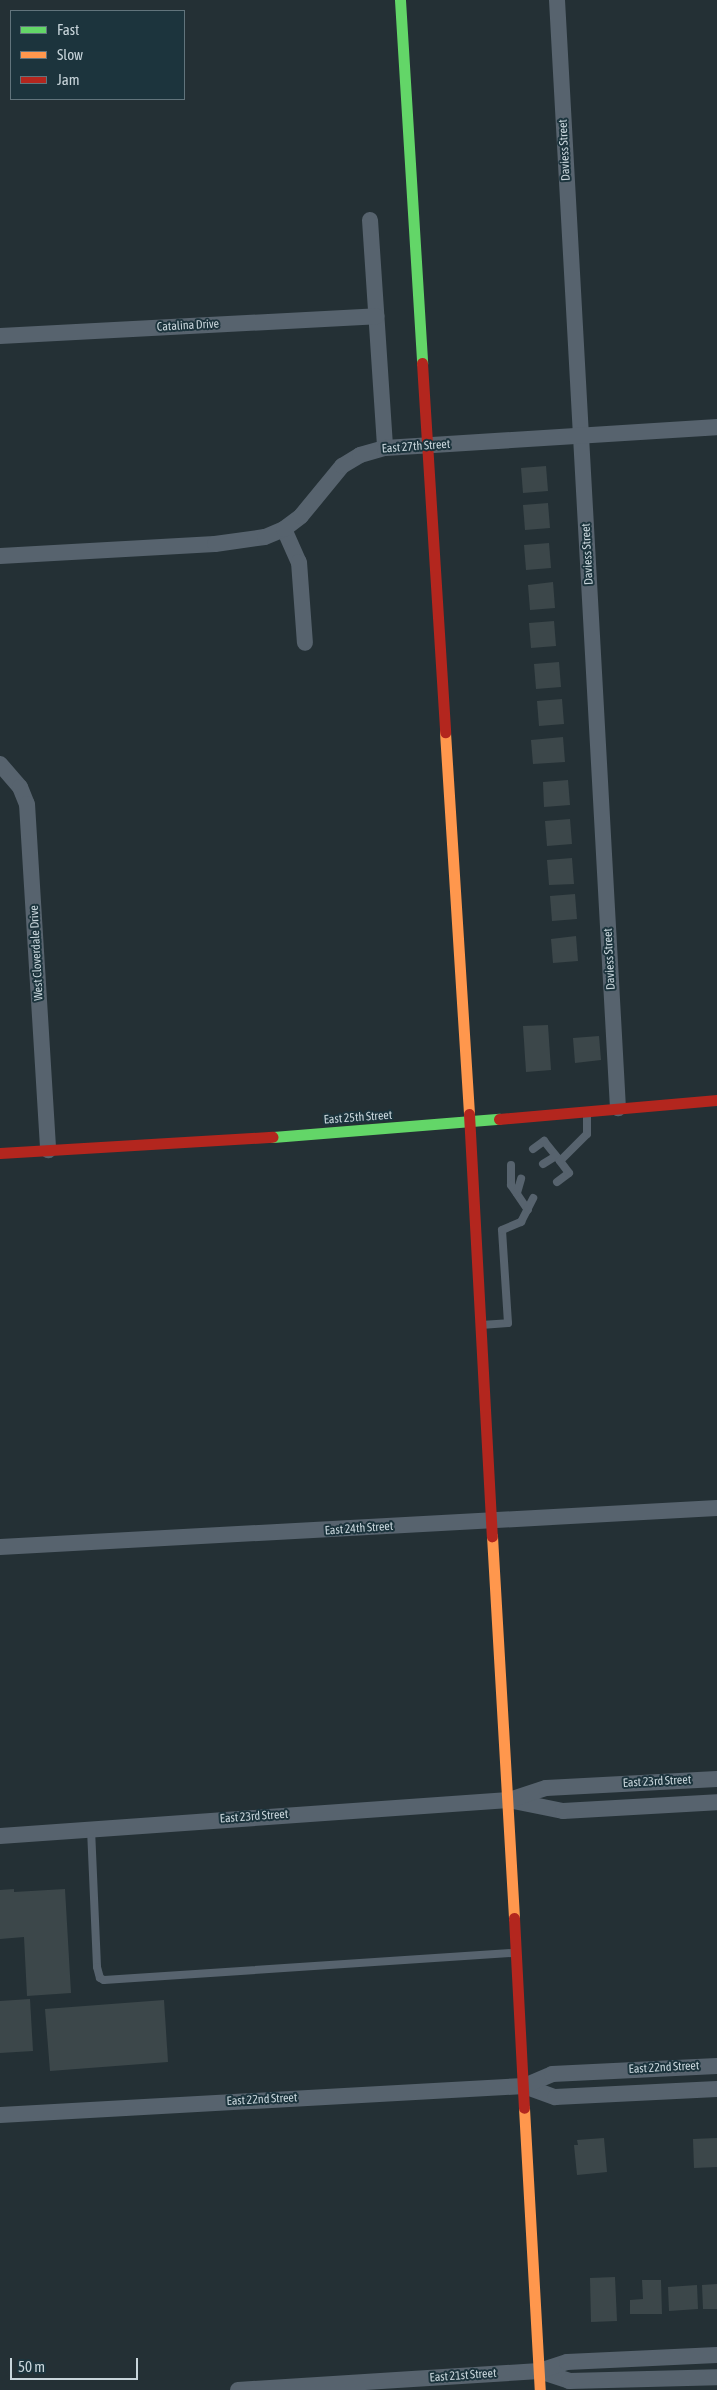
<!DOCTYPE html>
<style>
body{margin:0}
#map{position:relative;width:717px;height:2390px;overflow:hidden;background:#243035;font-family:"Asap Condensed",sans-serif}
div>[style]{position:absolute}
.building>*{inset:0;background:#3c474a}
.lane>*{height:8px;margin:-4px;padding:0 4px;transform-origin:4px;border-radius:4px;background:#57636e}
.street>*{height:16px;margin:-8px;padding:0 8px;transform-origin:8px;border-radius:8px;background:#57636e}
.fast>*{height:11px;margin:-5.5px;padding:0 5.5px;transform-origin:5.5px;border-radius:5.5px;background:#63d668}
.slow>*{height:11px;margin:-5.5px;padding:0 5.5px;transform-origin:5.5px;border-radius:5.5px;background:#ff974d}
.jam>*{height:11px;margin:-5.5px;padding:0 5.5px;transform-origin:5.5px;border-radius:5.5px;background:#b3261e}
span{translate:-50% -50%;white-space:nowrap;text-align:center;line-height:1.15;-webkit-text-stroke:4px #1c343d;paint-order:stroke}
.street-label{font-size:12px;color:#c8d5db}
.legend{position:absolute;left:10px;top:10px;width:175px;height:90px;box-sizing:border-box;background:#1c343d;border:1px solid #61747c;margin:0;padding:6px 9px;list-style:none;font-size:15px;color:#c8d5db}
.legend li{display:flex;align-items:center;gap:10px;height:25px}
.legend b{width:25px;border:1px solid #61747c}
.scale{position:absolute;left:10px;top:2358px;width:128px;height:22px;box-sizing:border-box;border:2px solid #c8d5db;border-top:0;padding-left:6px;font-size:15px;line-height:18px;white-space:nowrap;color:#c8d5db;-webkit-text-stroke:4px #1c343d;paint-order:stroke}
</style>
<div id="map">
<div class="building">
<div style="clip-path:polygon(546px 466px,548px 491px,523px 493px,521px 468px)"></div>
<div style="clip-path:polygon(548px 503px,550px 528px,525px 530px,523px 505px)"></div>
<div style="clip-path:polygon(549px 543px,551px 568px,526px 570px,524px 545px)"></div>
<div style="clip-path:polygon(553px 582px,555px 608px,530px 610px,528px 585px)"></div>
<div style="clip-path:polygon(554px 621px,556px 646px,531px 648px,529px 623px)"></div>
<div style="clip-path:polygon(559px 662px,561px 687px,536px 689px,534px 664px)"></div>
<div style="clip-path:polygon(562px 699px,564px 724px,539px 726px,537px 701px)"></div>
<div style="clip-path:polygon(563px 737px,565px 762px,533px 764px,531px 740px)"></div>
<div style="clip-path:polygon(568px 780px,570px 805px,544px 807px,543px 782px)"></div>
<div style="clip-path:polygon(570px 819px,572px 844px,547px 846px,545px 821px)"></div>
<div style="clip-path:polygon(572px 858px,574px 884px,549px 885px,547px 860px)"></div>
<div style="clip-path:polygon(575px 894px,577px 919px,552px 921px,550px 896px)"></div>
<div style="clip-path:polygon(576px 936px,578px 961px,553px 963px,551px 939px)"></div>
<div style="clip-path:polygon(548px 1025px,551px 1070px,526px 1072px,523px 1026px)"></div>
<div style="clip-path:polygon(599px 1036px,601px 1060px,575px 1063px,573px 1038px)"></div>
<div style="clip-path:polygon(14px 1889px,14px 1892px,65px 1889px,71px 1993px,27px 1996px,24px 1937px,0 1939px,0 1890px)"></div>
<div style="clip-path:polygon(30px 1999px,33px 2051px,0 2053px,0 2001px)"></div>
<div style="clip-path:polygon(164px 2000px,168px 2062px,50px 2071px,45px 2009px)"></div>
<div style="clip-path:polygon(604px 2138px,607px 2172px,577px 2175px,574px 2145px,578px 2145px,577px 2140px)"></div>
<div style="clip-path:polygon(717px 2138px,717px 2167px,694px 2168px,693px 2139px)"></div>
<div style="clip-path:polygon(615px 2277px,617px 2321px,591px 2322px,590px 2278px)"></div>
<div style="clip-path:polygon(642px 2280px,661px 2280px,662px 2314px,630px 2314px,630px 2300px,643px 2299px)"></div>
<div style="clip-path:polygon(717px 2284px,717px 2309px,703px 2309px,702px 2285px)"></div>
<div style="clip-path:polygon(697px 2285px,698px 2309px,669px 2311px,668px 2287px)"></div>
</div>
<div class="lane">
<div style="left:533px;top:1149px;width:14px;rotate:-36deg"></div>
<div style="left:544px;top:1141px;width:26px;rotate:51deg"></div>
<div style="left:543px;top:1164px;width:15px;rotate:-32deg"></div>
<div style="left:511px;top:1165px;width:20px;rotate:90deg"></div>
<div style="left:511px;top:1185px;width:30px;rotate:56deg"></div>
<div style="left:557px;top:1182px;width:15px;rotate:-37deg"></div>
<div style="left:569px;top:1173px;width:15px;rotate:-127deg"></div>
<div style="left:560px;top:1161px;width:38px;rotate:-45deg"></div>
<div style="left:587px;top:1134px;width:21px;rotate:-90deg"></div>
<div style="left:517px;top:1193px;width:15px;rotate:-74deg"></div>
<div style="left:481px;top:1325px;width:27px;rotate:-4deg"></div>
<div style="left:508px;top:1323px;width:93px;rotate:-93.7deg"></div>
<div style="left:502px;top:1230px;width:21px;rotate:-23deg"></div>
<div style="left:521px;top:1222px;width:27px;rotate:-63deg"></div>
<div style="left:91px;top:1829px;width:138px;rotate:87.5deg"></div>
<div style="left:97px;top:1967px;width:11px;rotate:75deg"></div>
<div style="left:100px;top:1978px;width:4px;rotate:27deg"></div>
<div style="left:104px;top:1980px;width:412px;rotate:-3.8deg"></div>
</div>
<div class="street">
<div style="left:557px;top:0;width:1110px;rotate:86.85deg"></div>
<div style="left:370px;top:220px;width:228px;rotate:86.2deg"></div>
<div style="left:0;top:336px;width:377px;rotate:-3deg"></div>
<div style="left:284px;top:529px;width:36px;rotate:66deg"></div>
<div style="left:299px;top:562px;width:81px;rotate:85.8deg"></div>
<div style="left:0;top:556px;width:215px;rotate:-3.2deg"></div>
<div style="left:215px;top:544px;width:50px;rotate:-8deg"></div>
<div style="left:265px;top:537px;width:21px;rotate:-23deg"></div>
<div style="left:284px;top:529px;width:21px;rotate:-37deg"></div>
<div style="left:301px;top:516px;width:65px;rotate:-50.6deg"></div>
<div style="left:342px;top:466px;width:21px;rotate:-31deg"></div>
<div style="left:360px;top:455px;width:26px;rotate:-16deg"></div>
<div style="left:385px;top:448px;width:333px;rotate:-3.6deg"></div>
<div style="left:0;top:764px;width:30px;rotate:49deg"></div>
<div style="left:20px;top:787px;width:18px;rotate:68deg"></div>
<div style="left:27px;top:804px;width:347px;rotate:86.5deg"></div>
<div style="left:0;top:1547px;width:718px;rotate:-3.11deg"></div>
<div style="left:509px;top:1800px;width:55px;rotate:11.5deg"></div>
<div style="left:563px;top:1811px;width:154px;rotate:-3.3deg"></div>
<div style="left:0;top:1836px;width:510px;rotate:-4.05deg"></div>
<div style="left:509px;top:1800px;width:39px;rotate:-18deg"></div>
<div style="left:546px;top:1788px;width:171px;rotate:-3deg"></div>
<div style="left:524px;top:2086px;width:33px;rotate:20deg"></div>
<div style="left:555px;top:2097px;width:162px;rotate:-2.8deg"></div>
<div style="left:0;top:2115px;width:525px;rotate:-3.17deg"></div>
<div style="left:524px;top:2086px;width:30px;rotate:-23deg"></div>
<div style="left:552px;top:2074px;width:165px;rotate:-2.8deg"></div>
<div style="left:539px;top:2371px;width:32px;rotate:18deg"></div>
<div style="left:569px;top:2381px;width:148px;rotate:-1.5deg"></div>
<div style="left:238px;top:2390px;width:302px;rotate:-3.6deg"></div>
<div style="left:539px;top:2371px;width:29px;rotate:-18deg"></div>
<div style="left:567px;top:2362px;width:150px;rotate:-2.7deg"></div>
</div>
<div class="fast">
<div style="left:400px;top:0;width:364px;rotate:86.5deg"></div>
<div style="left:273px;top:1137px;width:227px;rotate:-4.6deg"></div>
</div>
<div class="slow">
<div style="left:445px;top:732px;width:383px;rotate:86.4deg"></div>
<div style="left:492px;top:1536px;width:383px;rotate:86.7deg"></div>
<div style="left:524px;top:2108px;width:282px;rotate:86.8deg"></div>
</div>
<div class="jam">
<div style="left:422px;top:363px;width:370px;rotate:86.4deg"></div>
<div style="left:469px;top:1114px;width:423px;rotate:86.9deg"></div>
<div style="left:499px;top:1119px;width:219px;rotate:-5deg"></div>
<div style="left:0;top:1153px;width:273px;rotate:-3.4deg"></div>
<div style="left:514px;top:1918px;width:190px;rotate:87deg"></div>
</div>
<div class="street-label">
<span style="left:565px;top:150px;rotate:-93deg">Daviess Street</span>
<span style="left:188px;top:326px;rotate:-3deg">Catalina Drive</span>
<span style="left:416px;top:447px;rotate:-4deg">East 27th Street</span>
<span style="left:588px;top:554px;rotate:-93deg">Daviess Street</span>
<span style="left:37px;top:953px;rotate:-93deg">West Cloverdale Drive</span>
<span style="left:610px;top:959px;rotate:-93deg">Daviess Street</span>
<span style="left:358px;top:1118px;rotate:-4deg">East 25th Street</span>
<span style="left:359px;top:1529px;rotate:-4deg">East 24th Street</span>
<span style="left:657px;top:1782px;rotate:-3deg">East 23rd Street</span>
<span style="left:254px;top:1817px;rotate:-4deg">East 23rd Street</span>
<span style="left:664px;top:2068px;rotate:-3deg">East 22nd Street</span>
<span style="left:262px;top:2100px;rotate:-3deg">East 22nd Street</span>
<span style="left:463px;top:2376px;rotate:-4deg">East 21st Street</span>
</div>
<ul class="legend">
<li><b style="height:6px;background:#63d668"></b>Fast</li>
<li><b style="height:6px;background:#ff974d"></b>Slow</li>
<li><b style="height:6px;background:#b3261e"></b>Jam</li>
</ul>
<div class="scale">50 m</div>
</div>
